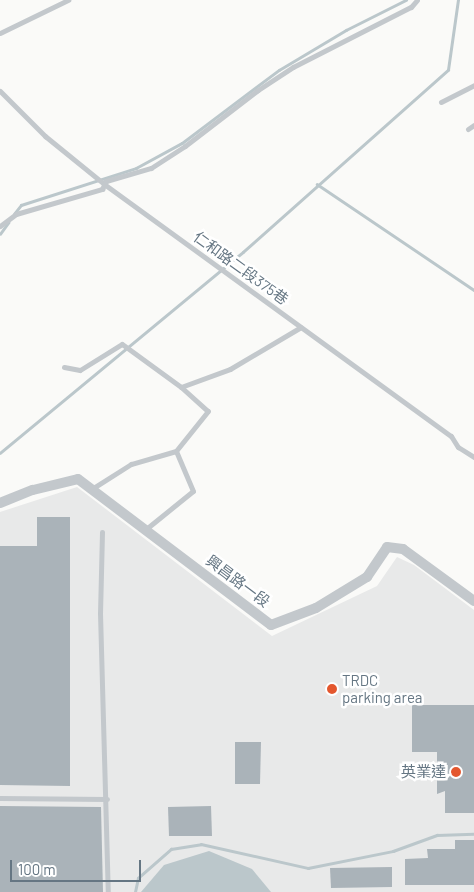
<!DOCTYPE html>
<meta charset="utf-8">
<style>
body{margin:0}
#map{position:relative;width:474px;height:892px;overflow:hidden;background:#fafaf8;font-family:Barlow,"Noto Sans TC",sans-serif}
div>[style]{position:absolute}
.built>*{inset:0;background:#e8e9e9}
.water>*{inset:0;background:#bbc7cb}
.stream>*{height:2.5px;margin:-1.25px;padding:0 1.25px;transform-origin:1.25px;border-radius:1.25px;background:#bbc7cb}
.building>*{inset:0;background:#aab3b9}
.service>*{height:5px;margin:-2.5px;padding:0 2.5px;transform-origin:2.5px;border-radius:2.5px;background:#c3c8cc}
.minor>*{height:10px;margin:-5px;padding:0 5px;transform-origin:5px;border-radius:5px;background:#c3c8cc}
.dots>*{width:14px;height:14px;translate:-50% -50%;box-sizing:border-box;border:2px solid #fff;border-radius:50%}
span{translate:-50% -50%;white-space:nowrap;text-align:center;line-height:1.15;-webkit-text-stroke:5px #fff;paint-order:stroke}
.street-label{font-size:15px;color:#657683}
.poi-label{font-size:15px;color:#657683}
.left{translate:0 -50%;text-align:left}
.right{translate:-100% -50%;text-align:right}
.scale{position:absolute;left:10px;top:860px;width:131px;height:22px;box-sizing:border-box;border:2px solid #657683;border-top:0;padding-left:6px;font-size:15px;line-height:18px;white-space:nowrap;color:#657683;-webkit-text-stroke:4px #fff;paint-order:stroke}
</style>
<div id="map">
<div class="built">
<div style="clip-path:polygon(77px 487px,272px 636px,377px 586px,397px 557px,414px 565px,474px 610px,474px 892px,0 892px,0 512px)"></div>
</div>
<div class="water">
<div style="clip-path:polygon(209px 851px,252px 869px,271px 892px,141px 892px,164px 865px)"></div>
</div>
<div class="stream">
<div style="left:317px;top:184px;width:189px;rotate:34deg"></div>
<div style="left:14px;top:214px;width:11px;rotate:-52deg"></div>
<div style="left:21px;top:205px;width:121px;rotate:-17.8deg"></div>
<div style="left:136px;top:168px;width:52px;rotate:-28.5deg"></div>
<div style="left:182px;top:143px;width:121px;rotate:-37deg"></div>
<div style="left:279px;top:70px;width:78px;rotate:-30.8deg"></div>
<div style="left:346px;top:30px;width:67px;rotate:-26.6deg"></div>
<div style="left:0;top:234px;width:14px;rotate:-54deg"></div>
<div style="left:0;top:453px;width:315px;rotate:-39.6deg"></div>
<div style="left:243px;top:252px;width:274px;rotate:-41.6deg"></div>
<div style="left:448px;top:70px;width:71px;rotate:-81.9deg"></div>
<div style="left:135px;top:892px;width:14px;rotate:-78deg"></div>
<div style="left:138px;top:878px;width:44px;rotate:-41.3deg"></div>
<div style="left:171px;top:849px;width:30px;rotate:-9deg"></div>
<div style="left:201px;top:844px;width:110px;rotate:12.6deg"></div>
<div style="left:308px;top:868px;width:87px;rotate:-11.3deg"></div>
<div style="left:393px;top:851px;width:47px;rotate:-20deg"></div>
<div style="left:437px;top:835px;width:37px;rotate:-2deg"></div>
</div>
<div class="building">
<div style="clip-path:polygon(37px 517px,70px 517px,70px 786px,0 785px,0 546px,37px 546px)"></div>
<div style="clip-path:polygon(412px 705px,474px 705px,474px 813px,445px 813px,445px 791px,437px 794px,437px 752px,412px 752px)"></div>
<div style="clip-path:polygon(235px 742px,261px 742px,260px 784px,235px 784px)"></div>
<div style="clip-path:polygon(0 806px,101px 807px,103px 892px,0 892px)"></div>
<div style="clip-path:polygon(211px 806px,212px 836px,169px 836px,168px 807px)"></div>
<div style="clip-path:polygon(455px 840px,474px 840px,474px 885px,405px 885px,405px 859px,428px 858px,427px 849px,455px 849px)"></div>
<div style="clip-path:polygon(392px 867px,392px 887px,331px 888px,330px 868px)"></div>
</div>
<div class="service">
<div style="left:0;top:33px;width:76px;rotate:-25.9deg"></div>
<div style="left:0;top:91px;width:64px;rotate:45deg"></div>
<div style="left:45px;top:136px;width:76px;rotate:39.1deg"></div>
<div style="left:104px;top:184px;width:429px;rotate:36deg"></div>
<div style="left:451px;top:436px;width:13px;rotate:58deg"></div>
<div style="left:458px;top:447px;width:19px;rotate:32deg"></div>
<div style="left:441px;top:102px;width:37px;rotate:-27deg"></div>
<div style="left:468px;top:129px;width:7px;rotate:-34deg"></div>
<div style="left:0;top:226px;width:20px;rotate:-37deg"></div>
<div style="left:16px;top:214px;width:90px;rotate:-16.2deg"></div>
<div style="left:102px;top:189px;width:9px;rotate:-63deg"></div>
<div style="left:106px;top:181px;width:47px;rotate:-16.1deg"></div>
<div style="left:151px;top:168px;width:40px;rotate:-32.9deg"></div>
<div style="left:185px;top:146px;width:92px;rotate:-37.5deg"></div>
<div style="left:258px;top:90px;width:42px;rotate:-33.3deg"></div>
<div style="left:293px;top:67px;width:132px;rotate:-27deg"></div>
<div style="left:411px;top:7px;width:9px;rotate:-49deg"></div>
<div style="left:64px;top:367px;width:16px;rotate:11deg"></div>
<div style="left:80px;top:370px;width:49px;rotate:-31.8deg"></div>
<div style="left:122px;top:344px;width:73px;rotate:36.1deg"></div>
<div style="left:181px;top:387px;width:36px;rotate:42deg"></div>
<div style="left:208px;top:411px;width:51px;rotate:128.7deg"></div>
<div style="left:176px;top:451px;width:47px;rotate:163.9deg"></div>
<div style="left:131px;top:464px;width:45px;rotate:147.7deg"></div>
<div style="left:181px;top:387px;width:52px;rotate:-20.2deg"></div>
<div style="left:230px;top:369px;width:82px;rotate:-30.6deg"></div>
<div style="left:146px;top:529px;width:60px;rotate:-39deg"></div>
<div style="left:193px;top:491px;width:43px;rotate:-113deg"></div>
<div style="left:102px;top:532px;width:81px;rotate:91.4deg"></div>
<div style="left:100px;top:613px;width:279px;rotate:88.4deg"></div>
<div style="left:0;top:798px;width:107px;rotate:0.5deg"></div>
</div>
<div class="minor">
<div style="left:0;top:503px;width:35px;rotate:-22deg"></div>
<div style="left:33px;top:490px;width:46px;rotate:-13.7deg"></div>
<div style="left:78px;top:479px;width:242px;rotate:37.1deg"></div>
<div style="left:271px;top:625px;width:48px;rotate:-20.7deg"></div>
<div style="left:316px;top:608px;width:60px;rotate:-31.3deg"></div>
<div style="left:367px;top:577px;width:36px;rotate:-56deg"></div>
<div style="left:387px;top:547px;width:16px;rotate:7deg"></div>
<div style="left:403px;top:549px;width:88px;rotate:36.2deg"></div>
</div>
<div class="dots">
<div style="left:332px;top:689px;background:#e4572e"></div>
<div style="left:456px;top:772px;background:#e4572e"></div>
</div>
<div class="street-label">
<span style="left:241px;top:268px;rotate:36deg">仁和路二段375巷</span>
<span style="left:238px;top:581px;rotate:37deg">興昌路一段</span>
</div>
<div class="poi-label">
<span class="left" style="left:342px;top:689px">TRDC<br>parking area</span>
<span class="right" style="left:446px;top:772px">英業達</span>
</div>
<div class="scale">100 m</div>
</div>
